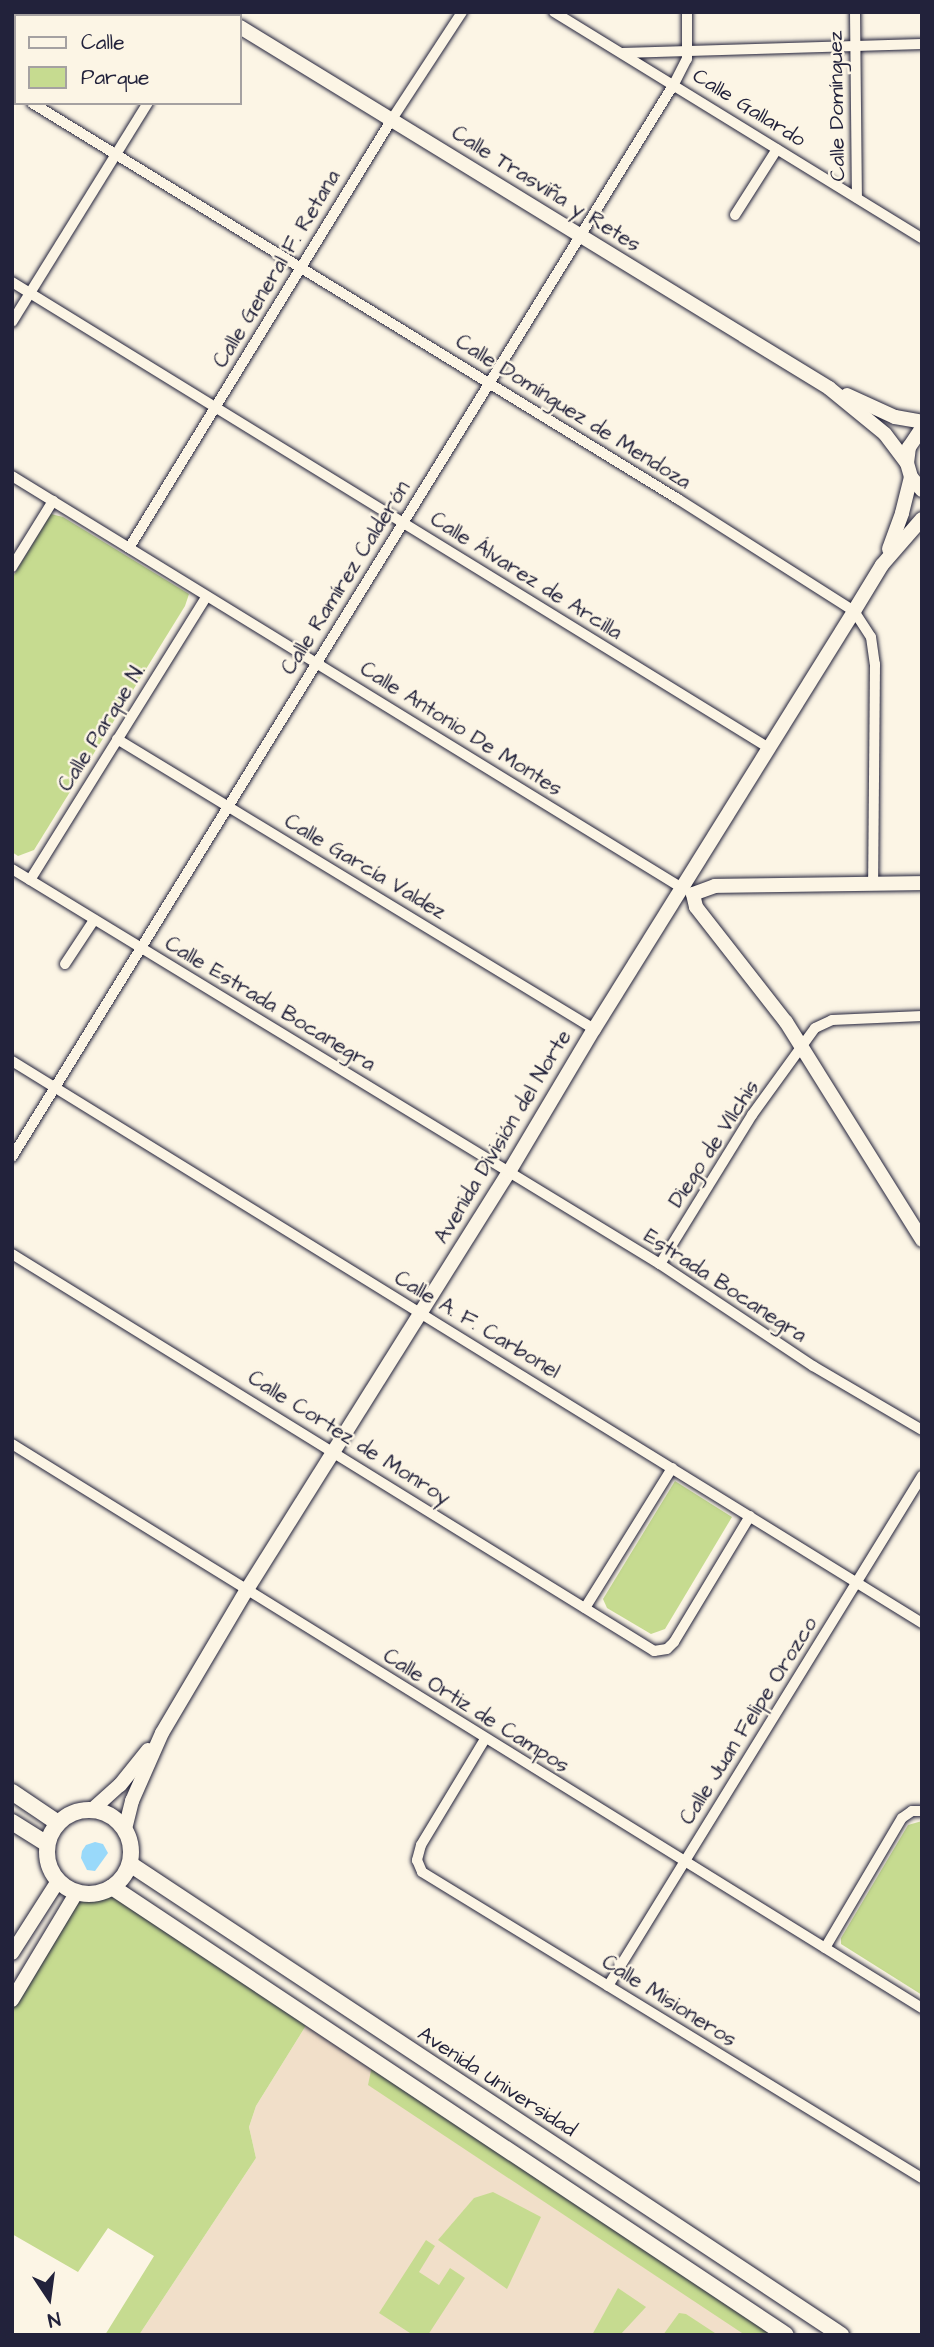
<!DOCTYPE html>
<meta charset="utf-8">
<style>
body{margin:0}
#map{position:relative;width:934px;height:2347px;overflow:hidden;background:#fcf5e5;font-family:"Architects Daughter",sans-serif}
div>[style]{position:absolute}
.built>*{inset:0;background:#f1dfc9}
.green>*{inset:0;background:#c6db90}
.water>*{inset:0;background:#99d9fa}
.roads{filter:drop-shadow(0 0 2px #22223b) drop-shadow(0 0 2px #22223b)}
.street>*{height:10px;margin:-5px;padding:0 5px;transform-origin:5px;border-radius:5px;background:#fcf5e5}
.secondary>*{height:14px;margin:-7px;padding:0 7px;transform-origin:7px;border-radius:7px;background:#fcf5e5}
.primary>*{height:16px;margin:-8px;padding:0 8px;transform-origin:8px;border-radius:8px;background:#fcf5e5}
.primary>.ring{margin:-8px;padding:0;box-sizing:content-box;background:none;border:16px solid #fcf5e5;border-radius:50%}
span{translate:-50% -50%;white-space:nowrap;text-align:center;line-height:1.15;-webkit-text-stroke:5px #fcf5e5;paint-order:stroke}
.street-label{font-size:21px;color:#22223b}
.frame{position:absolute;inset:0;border:14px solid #22223b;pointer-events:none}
.legend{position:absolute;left:14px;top:14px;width:228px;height:91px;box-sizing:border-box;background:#fcf5e5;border:2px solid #a5a1a1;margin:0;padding:9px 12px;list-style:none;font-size:21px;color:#22223b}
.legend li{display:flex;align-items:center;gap:14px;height:35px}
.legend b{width:35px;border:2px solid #a5a1a1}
.north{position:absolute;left:14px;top:2263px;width:70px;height:70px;-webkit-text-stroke:5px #fcf5e5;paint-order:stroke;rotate:167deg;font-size:19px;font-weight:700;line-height:28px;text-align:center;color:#22223b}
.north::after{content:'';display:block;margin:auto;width:24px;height:32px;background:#22223b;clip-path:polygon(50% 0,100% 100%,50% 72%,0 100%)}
</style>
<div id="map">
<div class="built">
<div style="clip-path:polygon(310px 2019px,786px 2335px,139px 2335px,256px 2158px,249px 2127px,256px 2106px)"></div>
</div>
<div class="green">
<div style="clip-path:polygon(51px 514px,63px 517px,189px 594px,185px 606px,34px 850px,18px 856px,12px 852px,12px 578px)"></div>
<div style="clip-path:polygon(675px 1481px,732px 1517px,665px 1629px,651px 1634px,607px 1608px,603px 1599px)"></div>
<div style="clip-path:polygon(922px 1821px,922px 1995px,841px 1944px,841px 1938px,908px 1825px)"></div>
<div style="clip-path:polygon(112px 1887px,310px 2019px,256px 2106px,249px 2127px,256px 2158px,139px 2335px,105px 2335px,154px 2256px,108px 2228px,78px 2272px,12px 2234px,12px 2000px,77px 1892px,89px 1894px)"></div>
<div style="clip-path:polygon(372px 2066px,779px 2335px,745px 2335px,368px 2085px)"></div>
<div style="clip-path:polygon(493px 2192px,541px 2217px,507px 2289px,438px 2240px,474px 2198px)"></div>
<div style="clip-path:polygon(426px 2240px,435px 2246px,419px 2272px,439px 2285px,450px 2268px,465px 2278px,428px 2335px,413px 2335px,379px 2313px)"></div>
<div style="clip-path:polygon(618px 2288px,646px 2307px,620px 2335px,592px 2335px)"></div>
<div style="clip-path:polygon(679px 2313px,686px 2314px,718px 2335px,663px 2335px)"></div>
</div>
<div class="water">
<div style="clip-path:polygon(95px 1842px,103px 1844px,108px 1853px,95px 1871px,87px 1870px,81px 1858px,82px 1851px,86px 1845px)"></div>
</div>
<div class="roads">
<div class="street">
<div style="left:554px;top:12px;width:432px;rotate:31.6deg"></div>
<div style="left:855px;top:12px;width:186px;rotate:89.4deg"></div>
<div style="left:202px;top:16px;width:4px;rotate:-63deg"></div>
<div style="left:622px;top:53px;width:300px;rotate:-1.7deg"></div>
<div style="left:12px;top:91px;width:4px;rotate:27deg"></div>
<div style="left:32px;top:103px;width:758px;rotate:31.51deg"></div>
<div style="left:678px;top:499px;width:209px;rotate:32.5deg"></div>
<div style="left:854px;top:611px;width:31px;rotate:57deg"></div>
<div style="left:871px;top:637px;width:27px;rotate:82deg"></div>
<div style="left:875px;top:664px;width:221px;rotate:90.5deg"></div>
<div style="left:735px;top:215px;width:78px;rotate:-57.5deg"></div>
<div style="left:12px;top:282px;width:889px;rotate:31.62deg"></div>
<div style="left:12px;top:322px;width:258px;rotate:-58.2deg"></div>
<div style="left:12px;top:476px;width:787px;rotate:31.59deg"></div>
<div style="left:129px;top:548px;width:503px;rotate:-58.49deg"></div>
<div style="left:392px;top:119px;width:128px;rotate:-56.8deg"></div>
<div style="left:12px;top:567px;width:78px;rotate:-58.2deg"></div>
<div style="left:117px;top:739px;width:558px;rotate:31.3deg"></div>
<div style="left:12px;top:869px;width:759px;rotate:31.37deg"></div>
<div style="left:660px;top:1264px;width:184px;rotate:33.7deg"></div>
<div style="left:813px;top:1366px;width:126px;rotate:30.4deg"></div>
<div style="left:30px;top:880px;width:333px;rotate:-58.1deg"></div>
<div style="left:65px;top:964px;width:53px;rotate:-56.6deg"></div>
<div style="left:12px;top:1061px;width:1070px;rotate:31.7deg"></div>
<div style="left:12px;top:1157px;width:1261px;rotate:-58.33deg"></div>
<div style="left:674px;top:84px;width:28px;rotate:-63deg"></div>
<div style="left:687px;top:59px;width:47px;rotate:-90deg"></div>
<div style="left:12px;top:1254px;width:755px;rotate:31.73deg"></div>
<div style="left:654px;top:1651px;width:13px;rotate:-9deg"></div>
<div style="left:667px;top:1649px;width:10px;rotate:-45deg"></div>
<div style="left:674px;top:1642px;width:147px;rotate:-58.9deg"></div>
<div style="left:660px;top:1264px;width:175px;rotate:-58.3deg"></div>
<div style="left:752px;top:1115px;width:107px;rotate:-54.1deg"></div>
<div style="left:815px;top:1028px;width:19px;rotate:-25deg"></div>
<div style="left:832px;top:1020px;width:90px;rotate:-2.5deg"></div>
<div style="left:12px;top:1444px;width:1071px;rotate:31.79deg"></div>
<div style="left:585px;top:1608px;width:165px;rotate:-58.1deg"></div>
<div style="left:485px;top:1739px;width:124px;rotate:121.1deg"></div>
<div style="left:421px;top:1845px;width:16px;rotate:105deg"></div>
<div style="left:417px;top:1860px;width:13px;rotate:67deg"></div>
<div style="left:422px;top:1872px;width:586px;rotate:31.47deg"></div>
<div style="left:825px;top:1948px;width:151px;rotate:-59.4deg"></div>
<div style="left:902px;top:1818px;width:12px;rotate:-35deg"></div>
<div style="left:912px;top:1811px;width:10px"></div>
<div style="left:608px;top:1986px;width:599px;rotate:-58.38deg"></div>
</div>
<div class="secondary">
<div style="left:215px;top:12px;width:7px;rotate:34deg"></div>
<div style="left:240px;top:27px;width:691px;rotate:31.5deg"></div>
<div style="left:829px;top:388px;width:72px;rotate:39.4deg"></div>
<div style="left:885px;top:434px;width:36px;rotate:53deg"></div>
<div style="left:847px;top:395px;width:53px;rotate:24.6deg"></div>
<div style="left:895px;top:417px;width:27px;rotate:10deg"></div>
<div style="left:922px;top:428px;width:23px;rotate:124deg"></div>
<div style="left:909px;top:447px;width:16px;rotate:97deg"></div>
<div style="left:907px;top:463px;width:15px;rotate:74deg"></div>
<div style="left:911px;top:477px;width:17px;rotate:50deg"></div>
<div style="left:889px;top:549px;width:38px;rotate:-70deg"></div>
<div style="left:902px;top:513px;width:37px;rotate:-76deg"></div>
<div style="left:693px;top:894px;width:13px;rotate:77deg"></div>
<div style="left:696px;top:907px;width:146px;rotate:52deg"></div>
<div style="left:786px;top:1022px;width:257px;rotate:58deg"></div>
<div style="left:693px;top:894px;width:23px;rotate:-20deg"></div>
<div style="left:715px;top:886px;width:207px;rotate:-0.8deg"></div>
<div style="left:93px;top:1809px;width:36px;rotate:-42deg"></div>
<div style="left:120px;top:1785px;width:45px;rotate:-51.3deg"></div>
<div style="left:125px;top:1829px;width:29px;rotate:-76deg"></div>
<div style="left:132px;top:1801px;width:74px;rotate:-66.2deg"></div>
<div style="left:162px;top:1733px;width:165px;rotate:-59.4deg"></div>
<div style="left:246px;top:1591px;width:495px;rotate:-57.9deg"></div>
<div style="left:509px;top:1172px;width:166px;rotate:-59.3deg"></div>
<div style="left:594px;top:1029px;width:492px;rotate:-58.1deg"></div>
<div style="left:854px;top:611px;width:54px;rotate:-58.7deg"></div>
<div style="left:882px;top:565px;width:61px;rotate:-49deg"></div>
<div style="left:12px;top:1953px;width:85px;rotate:-57.4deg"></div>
<div style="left:12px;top:2000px;width:126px;rotate:-59deg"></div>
</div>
<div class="primary">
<div style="left:12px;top:1792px;width:55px;rotate:34deg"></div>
<div class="ring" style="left:47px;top:1810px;width:68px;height:68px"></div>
<div style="left:12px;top:1822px;width:41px;rotate:32.2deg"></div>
<div style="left:130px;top:1864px;width:853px;rotate:33.52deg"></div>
<div style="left:112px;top:1887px;width:809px;rotate:33.61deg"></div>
</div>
</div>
<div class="street-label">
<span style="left:837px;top:106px;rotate:-91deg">Calle Domínguez</span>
<span style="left:749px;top:108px;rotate:32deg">Calle Gallardo</span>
<span style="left:546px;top:189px;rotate:32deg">Calle Trasviña y Retes</span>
<span style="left:277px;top:269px;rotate:-59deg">Calle General F. Retana</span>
<span style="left:573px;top:412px;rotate:32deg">Calle Domínguez de Mendoza</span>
<span style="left:526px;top:576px;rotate:32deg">Calle Álvarez de Arcilla</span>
<span style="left:346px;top:578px;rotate:-58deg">Calle Ramírez Calderón</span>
<span style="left:102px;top:728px;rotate:-58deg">Calle Parque N.</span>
<span style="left:461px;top:729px;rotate:32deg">Calle Antonio De Montes</span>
<span style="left:365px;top:867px;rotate:31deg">Calle García Valdez</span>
<span style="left:270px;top:1004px;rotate:31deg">Calle Estrada Bocanegra</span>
<span style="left:503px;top:1137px;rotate:-59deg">Avenida División del Norte</span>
<span style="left:714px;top:1144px;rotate:-57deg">Diego de VIlchis</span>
<span style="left:725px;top:1286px;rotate:33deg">Estrada Bocanegra</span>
<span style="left:477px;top:1325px;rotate:31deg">Calle A. F. Carbonel</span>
<span style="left:349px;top:1438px;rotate:32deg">Calle Cortez de Monroy</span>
<span style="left:476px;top:1711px;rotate:32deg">Calle Ortiz de Campos</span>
<span style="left:749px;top:1721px;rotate:-58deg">Calle Juan Felipe Orozco</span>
<span style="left:669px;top:2001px;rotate:32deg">Calle Misioneros</span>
<span style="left:497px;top:2082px;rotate:33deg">Avenida Universidad</span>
</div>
<div class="frame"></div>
<ul class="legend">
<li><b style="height:9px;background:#fcf5e5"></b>Calle</li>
<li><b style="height:19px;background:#c6db90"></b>Parque</li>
</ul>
<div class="north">N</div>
</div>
